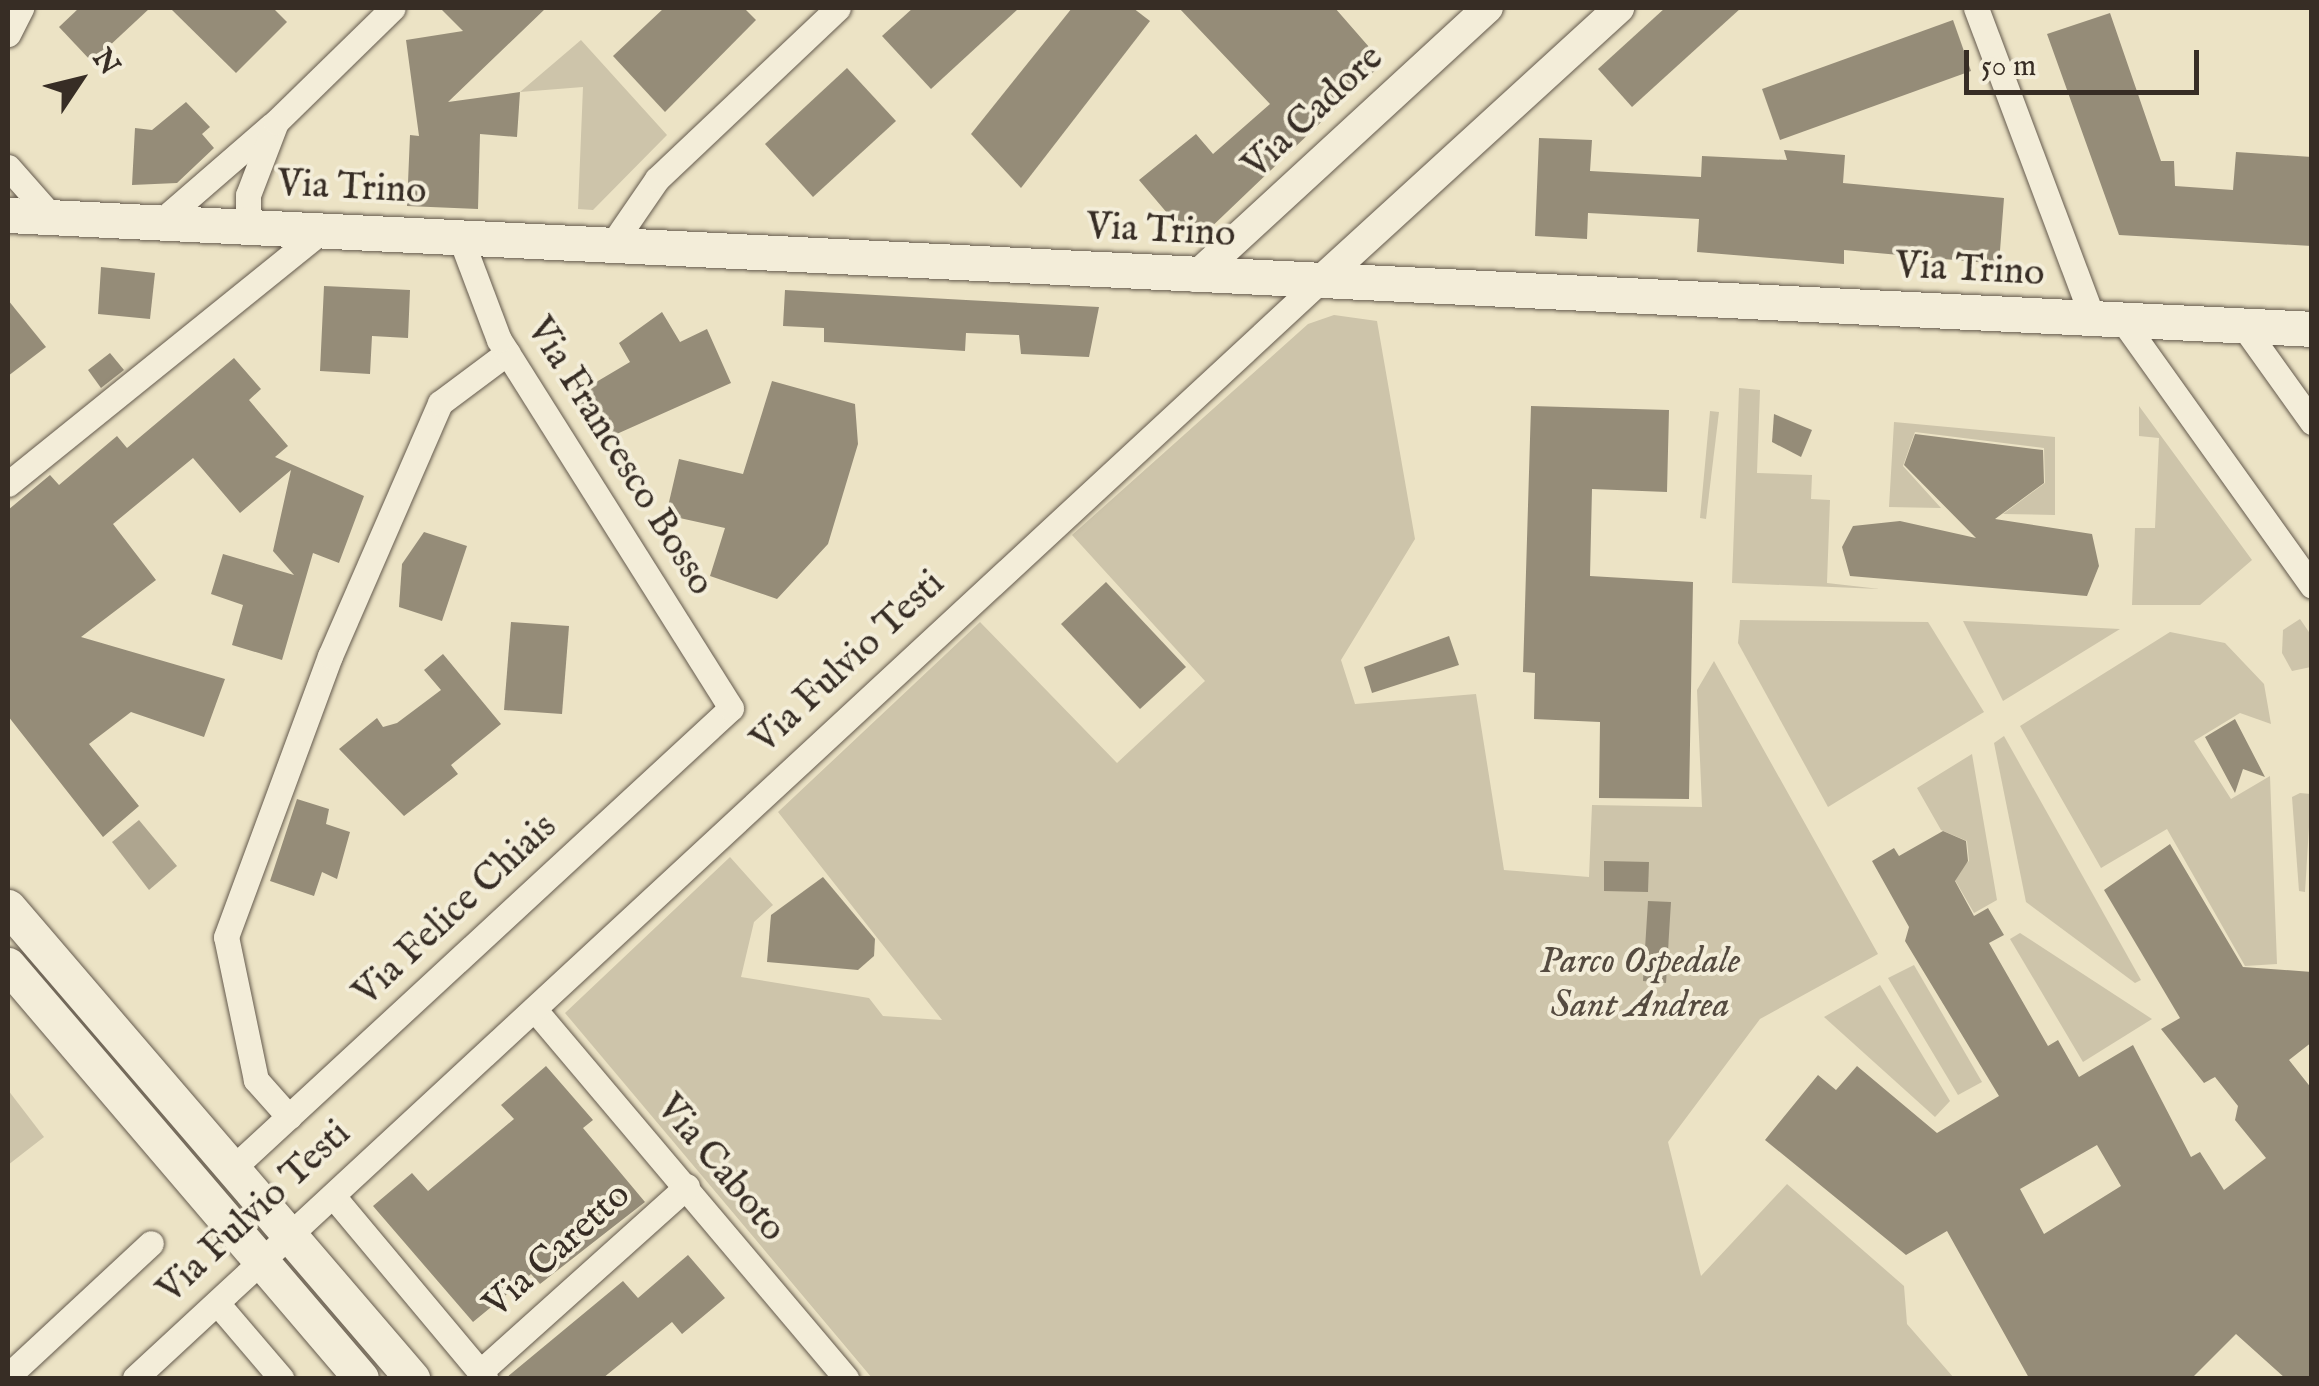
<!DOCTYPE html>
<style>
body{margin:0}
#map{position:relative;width:2319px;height:1386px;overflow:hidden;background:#ece3c5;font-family:"IM FELL English",serif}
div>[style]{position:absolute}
.green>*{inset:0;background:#cdc4aa}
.water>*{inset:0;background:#aea58f}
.building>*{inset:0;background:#958c78}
.roads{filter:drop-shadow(0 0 2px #645a4d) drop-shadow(0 0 2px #645a4d)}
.minor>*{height:25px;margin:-12.5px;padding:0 12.5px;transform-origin:12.5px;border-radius:12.5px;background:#f3edd9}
.tertiary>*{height:30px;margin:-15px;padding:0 15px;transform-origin:15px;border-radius:15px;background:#f3edd9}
.secondary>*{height:35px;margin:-17.5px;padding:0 17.5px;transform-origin:17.5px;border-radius:17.5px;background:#f3edd9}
span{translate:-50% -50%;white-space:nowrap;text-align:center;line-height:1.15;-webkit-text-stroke:8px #f3edd9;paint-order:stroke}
.street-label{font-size:38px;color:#372d25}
.park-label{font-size:38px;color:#554b40;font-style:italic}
.frame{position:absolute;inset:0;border:10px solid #372d25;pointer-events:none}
.north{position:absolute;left:30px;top:30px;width:100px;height:100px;-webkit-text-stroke:8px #f3edd9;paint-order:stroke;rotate:55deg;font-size:28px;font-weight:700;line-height:40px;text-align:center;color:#372d25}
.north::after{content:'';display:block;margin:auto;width:35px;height:45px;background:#372d25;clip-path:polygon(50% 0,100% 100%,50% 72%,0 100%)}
.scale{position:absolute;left:1964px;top:50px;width:235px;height:45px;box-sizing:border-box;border:5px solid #372d25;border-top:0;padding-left:12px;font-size:30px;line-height:35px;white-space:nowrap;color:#372d25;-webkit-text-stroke:8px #f3edd9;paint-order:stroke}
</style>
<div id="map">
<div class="green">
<div style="clip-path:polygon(581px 40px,667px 135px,593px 210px,578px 209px,583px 87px,520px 92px)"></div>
<div style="clip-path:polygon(1334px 315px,1377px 321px,1415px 539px,1341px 660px,1355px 704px,1476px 694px,1504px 870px,1589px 877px,1592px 805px,1702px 807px,1697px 690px,1714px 661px,1878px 954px,1760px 1019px,1668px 1142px,1701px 1276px,1787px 1184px,1904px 1286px,1907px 1324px,1954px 1378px,872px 1378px,565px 1013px,730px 857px,773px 905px,754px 922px,741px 977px,869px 998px,883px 1016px,942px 1020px,778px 812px,980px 622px,1117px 763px,1205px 681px,1072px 535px,1308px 324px)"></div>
<div style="clip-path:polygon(1739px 388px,1760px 390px,1757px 473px,1812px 475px,1811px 499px,1830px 500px,1827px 583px,1880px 589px,1732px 583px)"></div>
<div style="clip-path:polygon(2139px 406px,2252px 560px,2200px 605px,2132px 605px,2135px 528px,2155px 528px,2159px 438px,2139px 436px)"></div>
<div style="clip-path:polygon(1710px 411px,1719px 412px,1706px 519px,1700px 518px)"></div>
<div style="clip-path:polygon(1894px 422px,2055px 437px,2055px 515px,2003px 514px,2045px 483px,2044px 448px,1915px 432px,1903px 466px,1941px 508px,1889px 507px)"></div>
<div style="clip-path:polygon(2300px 619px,2311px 635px,2311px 667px,2292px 671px,2282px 653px,2283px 630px)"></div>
<div style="clip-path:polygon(1740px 620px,1928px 622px,1984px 712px,1828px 807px,1738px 643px)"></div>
<div style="clip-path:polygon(1963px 621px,2120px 629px,2003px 701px)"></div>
<div style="clip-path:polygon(2170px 632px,2225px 643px,2264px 684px,2271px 724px,2240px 713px,2194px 741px,2231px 799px,2270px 776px,2277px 964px,2245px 966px,2167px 829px,2101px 868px,2020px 726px)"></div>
<div style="clip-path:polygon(2004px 736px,2141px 980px,2135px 983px,2026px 902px,1994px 743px)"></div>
<div style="clip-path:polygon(1972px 754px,1997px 900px,1974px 913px,1952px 875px,1969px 861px,1967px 841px,1941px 830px,1917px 788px)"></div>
<div style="clip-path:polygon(2300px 793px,2311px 794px,2305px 892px,2299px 891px,2292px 797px)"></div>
<div style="clip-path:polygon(2020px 933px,2152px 1019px,2083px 1062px,2010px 939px)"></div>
<div style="clip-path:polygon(1914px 965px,1982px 1082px,1958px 1095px,1888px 978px)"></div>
<div style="clip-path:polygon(1880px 985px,1950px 1101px,1935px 1117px,1824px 1017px)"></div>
<div style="clip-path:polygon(8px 1090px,44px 1137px,8px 1165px)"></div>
</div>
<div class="water">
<div style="clip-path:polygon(139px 820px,177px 866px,149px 890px,112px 842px)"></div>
</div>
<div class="building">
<div style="clip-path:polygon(79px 8px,150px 8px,92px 62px,59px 27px)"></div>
<div style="clip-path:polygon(170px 8px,273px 8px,287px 22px,236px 73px)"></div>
<div style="clip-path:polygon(440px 8px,546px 8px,448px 102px,520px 92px,517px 137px,480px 134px,478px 209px,407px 206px,410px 135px,419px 136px,406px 40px,463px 31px)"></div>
<div style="clip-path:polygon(664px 8px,744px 8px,756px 20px,665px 112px,613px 56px)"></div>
<div style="clip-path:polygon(913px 8px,1019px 8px,931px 89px,882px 36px)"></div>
<div style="clip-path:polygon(1072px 8px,1133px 8px,1150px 21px,1021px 188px,971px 134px)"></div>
<div style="clip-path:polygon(1179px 8px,1335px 8px,1383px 63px,1204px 234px,1185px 234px,1139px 180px,1196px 134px,1213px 154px,1270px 104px)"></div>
<div style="clip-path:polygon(1665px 8px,1741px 8px,1632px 107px,1598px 69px)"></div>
<div style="clip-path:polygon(2110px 13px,2161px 161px,2174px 161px,2175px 186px,2233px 190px,2236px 152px,2312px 157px,2312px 246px,2119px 235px,2047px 34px)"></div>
<div style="clip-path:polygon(1953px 20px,1971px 71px,1780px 140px,1762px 89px)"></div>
<div style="clip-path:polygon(847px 68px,896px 121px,813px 197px,765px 144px)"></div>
<div style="clip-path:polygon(186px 102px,210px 127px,202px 134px,214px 148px,177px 183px,132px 185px,135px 128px,152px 130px)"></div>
<div style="clip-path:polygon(1539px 138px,1592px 140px,1590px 171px,1701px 177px,1702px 156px,1787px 160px,1784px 150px,1845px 155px,1843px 183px,2004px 198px,1999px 264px,1844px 250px,1844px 264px,1697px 252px,1699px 219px,1588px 213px,1587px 239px,1535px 236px)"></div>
<div style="clip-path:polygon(101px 267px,155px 273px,150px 319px,98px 314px)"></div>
<div style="clip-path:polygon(324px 286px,410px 290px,408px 338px,372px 336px,370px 374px,320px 371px)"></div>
<div style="clip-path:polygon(785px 290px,966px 300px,1099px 307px,1089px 357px,1021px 354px,1019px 335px,966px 333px,965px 351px,824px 342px,824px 328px,783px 326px)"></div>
<div style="clip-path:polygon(8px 300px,46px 347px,8px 376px)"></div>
<div style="clip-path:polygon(662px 312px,680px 342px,707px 329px,731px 383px,601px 441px,576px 394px,630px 362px,619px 343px)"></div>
<div style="clip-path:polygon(110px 353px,124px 370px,101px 388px,88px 370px)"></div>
<div style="clip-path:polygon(234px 358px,261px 389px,249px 400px,288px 446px,275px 457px,364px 496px,339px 563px,313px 553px,282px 660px,232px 645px,243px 605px,211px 594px,223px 554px,294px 575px,273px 551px,291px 470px,240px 513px,193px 458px,113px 524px,156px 580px,81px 637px,225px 679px,204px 737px,131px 712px,89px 744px,139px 806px,103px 837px,8px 716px,8px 510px,50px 475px,59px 485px,117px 436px,127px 448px)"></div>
<div style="clip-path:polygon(772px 381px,855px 404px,858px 444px,828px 544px,777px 599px,710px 576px,725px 528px,666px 515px,679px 459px,743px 474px)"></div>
<div style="clip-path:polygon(1531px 406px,1669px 410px,1667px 492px,1592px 489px,1590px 576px,1693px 582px,1689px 799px,1599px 798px,1600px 722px,1534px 719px,1535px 673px,1523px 672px)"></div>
<div style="clip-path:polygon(1774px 414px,1812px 430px,1801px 457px,1772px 442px)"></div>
<div style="clip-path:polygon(1915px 434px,2043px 450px,2044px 483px,1995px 519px,2092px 534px,2099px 566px,2087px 596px,1850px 576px,1842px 547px,1853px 526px,1900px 521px,1976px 538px,1904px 465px)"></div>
<div style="clip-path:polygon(424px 532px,467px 546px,442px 621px,399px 607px,402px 564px)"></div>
<div style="clip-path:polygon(1106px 582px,1186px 667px,1140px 709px,1061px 624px)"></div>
<div style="clip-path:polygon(511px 622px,569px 626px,562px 714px,504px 710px)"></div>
<div style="clip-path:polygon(1449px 636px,1459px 665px,1372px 693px,1364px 667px)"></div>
<div style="clip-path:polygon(443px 654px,501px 724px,451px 765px,458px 774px,404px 816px,339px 749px,377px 718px,383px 727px,397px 723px,441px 690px,424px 670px)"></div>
<div style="clip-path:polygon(2235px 719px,2265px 777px,2243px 769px,2235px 793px,2205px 737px)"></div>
<div style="clip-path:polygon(297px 799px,329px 809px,326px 824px,350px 832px,337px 879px,322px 872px,314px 896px,270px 881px)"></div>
<div style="clip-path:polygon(evenodd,1943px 831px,1966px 841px,1968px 861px,1955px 881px,1974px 916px,1988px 908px,2004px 935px,1989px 943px,2048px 1046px,2058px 1040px,2079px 1077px,2133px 1045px,2191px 1157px,2200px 1152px,2224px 1190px,2266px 1158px,2235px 1120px,2238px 1106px,2215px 1077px,2204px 1083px,2161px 1029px,2180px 1018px,2104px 890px,2170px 844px,2243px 967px,2312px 972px,2312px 1042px,2289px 1060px,2312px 1089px,2312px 1378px,2285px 1378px,2236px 1334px,2192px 1378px,2029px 1378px,1947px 1231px,1906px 1255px,1765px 1140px,1818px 1075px,1836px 1090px,1857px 1066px,1937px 1133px,1999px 1096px,1905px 941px,1909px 927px,1872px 861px,1894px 848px,1899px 856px,1943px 831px,2097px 1145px,2121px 1186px,2044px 1234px,2020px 1189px,2097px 1145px)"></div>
<div style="clip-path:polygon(1604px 861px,1649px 862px,1648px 892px,1604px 891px)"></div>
<div style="clip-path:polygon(823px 877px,875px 939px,874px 956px,858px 970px,767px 962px,771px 915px)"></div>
<div style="clip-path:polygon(1648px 901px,1671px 902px,1666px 983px,1643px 981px)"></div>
<div style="clip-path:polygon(546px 1066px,593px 1120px,583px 1128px,645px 1202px,540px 1284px,531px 1274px,473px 1322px,373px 1206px,412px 1173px,428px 1191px,514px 1119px,501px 1105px)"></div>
<div style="clip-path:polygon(688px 1255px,725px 1298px,682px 1334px,672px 1322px,603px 1378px,506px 1378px,623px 1281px,638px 1298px)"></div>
</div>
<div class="roads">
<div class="minor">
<div style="left:1976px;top:8px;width:332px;rotate:69.4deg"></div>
<div style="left:8px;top:34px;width:29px;rotate:-63deg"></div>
<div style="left:8px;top:167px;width:68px;rotate:48.6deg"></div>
<div style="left:159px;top:223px;width:150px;rotate:-40.9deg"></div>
<div style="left:248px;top:227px;width:32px;rotate:-90deg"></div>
<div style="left:248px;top:195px;width:78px;rotate:-69deg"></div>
<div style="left:276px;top:122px;width:163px;rotate:-44.3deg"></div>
<div style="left:611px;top:246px;width:81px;rotate:-55.5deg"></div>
<div style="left:657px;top:179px;width:249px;rotate:-43.4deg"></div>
<div style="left:2123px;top:321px;width:325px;rotate:54.5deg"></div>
<div style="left:2244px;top:327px;width:117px;rotate:54.4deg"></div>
<div style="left:8px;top:484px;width:403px;rotate:-38.9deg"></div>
<div style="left:535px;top:1010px;width:482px;rotate:49.8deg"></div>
<div style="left:289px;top:1117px;width:50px;rotate:-131.7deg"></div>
<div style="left:256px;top:1080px;width:146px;rotate:-101.8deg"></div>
<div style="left:226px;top:937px;width:300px;rotate:-69.7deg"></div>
<div style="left:330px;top:656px;width:276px;rotate:-66.5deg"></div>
<div style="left:440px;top:403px;width:84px;rotate:-36.7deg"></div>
<div style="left:232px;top:1169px;width:679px;rotate:-42.73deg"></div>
<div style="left:731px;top:708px;width:435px;rotate:-122.2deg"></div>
<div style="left:499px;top:340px;width:110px;rotate:-110.7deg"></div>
<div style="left:333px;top:1196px;width:237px;rotate:50.1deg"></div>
<div style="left:217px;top:1303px;width:99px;rotate:49.5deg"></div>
<div style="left:480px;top:1372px;width:278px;rotate:-41.9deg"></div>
<div style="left:8px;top:1376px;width:195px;rotate:-42.9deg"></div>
<div style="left:135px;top:1378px;width:1612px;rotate:-42.79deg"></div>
</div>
<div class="tertiary">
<div style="left:1195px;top:277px;width:398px;rotate:-42.6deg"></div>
<div style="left:1318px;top:283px;width:408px;rotate:-42.4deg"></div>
</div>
<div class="secondary">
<div style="left:8px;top:215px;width:2307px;rotate:2.83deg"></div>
<div style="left:8px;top:907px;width:621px;rotate:49.38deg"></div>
<div style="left:8px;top:965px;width:543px;rotate:49.48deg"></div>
</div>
</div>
<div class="street-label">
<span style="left:1314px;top:113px;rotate:-43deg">Via Cadore</span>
<span style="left:352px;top:189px;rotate:3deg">Via Trino</span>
<span style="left:1161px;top:232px;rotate:3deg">Via Trino</span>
<span style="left:1970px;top:271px;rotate:3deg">Via Trino</span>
<span style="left:619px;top:457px;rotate:58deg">Via Francesco Bosso</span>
<span style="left:849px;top:663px;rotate:-43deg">Via Fulvio Testi</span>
<span style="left:456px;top:911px;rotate:-43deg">Via Felice Chiais</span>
<span style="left:720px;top:1169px;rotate:50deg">Via Caboto</span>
<span style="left:255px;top:1213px;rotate:-43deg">Via Fulvio Testi</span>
<span style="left:558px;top:1251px;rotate:-42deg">Via Caretto</span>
</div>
<div class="park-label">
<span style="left:1640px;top:985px">Parco Ospedale<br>Sant Andrea</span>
</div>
<div class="frame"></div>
<div class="north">N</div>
<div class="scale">50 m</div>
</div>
